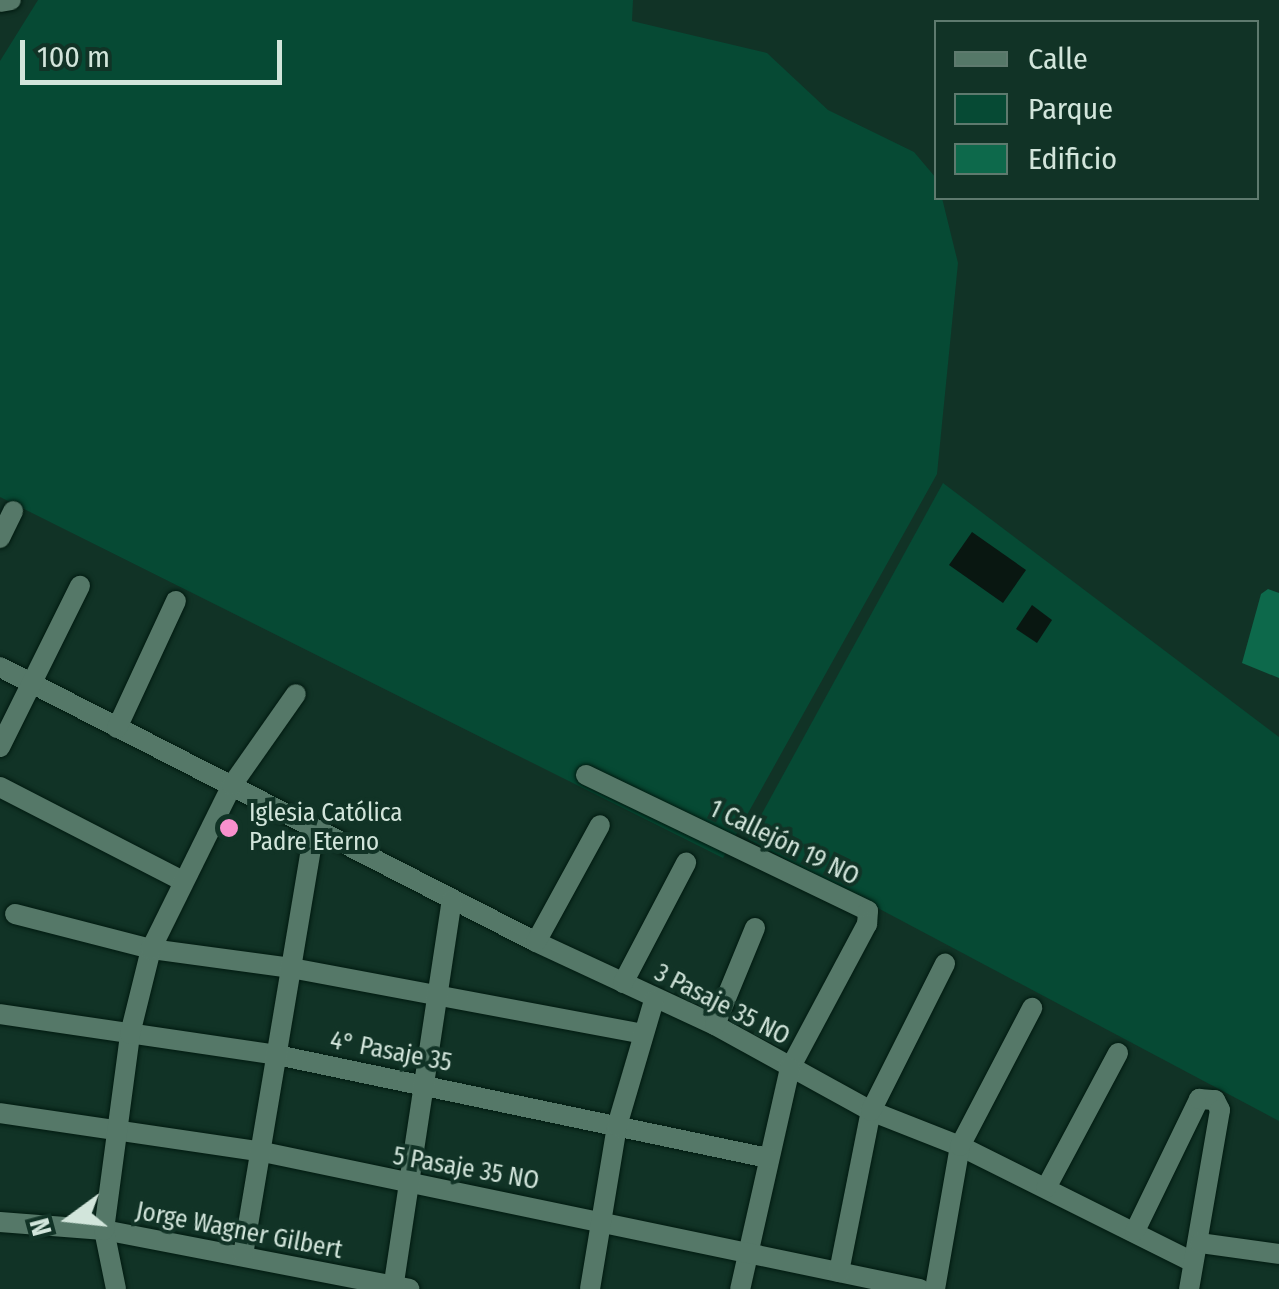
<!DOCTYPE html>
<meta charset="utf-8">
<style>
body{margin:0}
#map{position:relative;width:1279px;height:1289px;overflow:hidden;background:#113326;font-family:"Fira Sans Condensed",sans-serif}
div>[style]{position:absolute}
.green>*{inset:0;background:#064a34}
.water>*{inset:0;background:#091711}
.building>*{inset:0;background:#0d694b}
.roads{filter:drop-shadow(0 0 2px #011a10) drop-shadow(0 0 2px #011a10)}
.minor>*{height:20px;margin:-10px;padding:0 10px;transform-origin:10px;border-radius:10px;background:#557868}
.dots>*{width:28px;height:28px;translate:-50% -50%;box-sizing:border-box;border:5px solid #113326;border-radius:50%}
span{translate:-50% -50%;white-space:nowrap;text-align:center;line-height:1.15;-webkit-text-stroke:8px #113326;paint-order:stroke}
.poi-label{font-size:25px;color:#d2e5db}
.left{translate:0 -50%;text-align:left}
.street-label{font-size:25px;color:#d2e5db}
.legend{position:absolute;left:934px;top:20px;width:325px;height:180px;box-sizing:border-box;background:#113326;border:2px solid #5e7a6e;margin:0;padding:12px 18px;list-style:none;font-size:30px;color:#d2e5db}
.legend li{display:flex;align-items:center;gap:20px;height:50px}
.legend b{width:50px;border:2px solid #5e7a6e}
.north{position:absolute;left:20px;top:1169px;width:100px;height:100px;-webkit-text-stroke:8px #113326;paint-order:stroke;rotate:255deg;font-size:28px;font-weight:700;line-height:40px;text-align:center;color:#d2e5db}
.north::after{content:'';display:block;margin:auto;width:35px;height:45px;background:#d2e5db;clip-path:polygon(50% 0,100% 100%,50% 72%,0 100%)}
.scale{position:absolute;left:20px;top:40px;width:262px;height:45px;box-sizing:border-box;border:5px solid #d2e5db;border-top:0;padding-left:12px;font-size:30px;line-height:35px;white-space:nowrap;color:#d2e5db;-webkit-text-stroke:8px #113326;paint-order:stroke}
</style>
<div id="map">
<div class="green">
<div style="clip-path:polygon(38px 0,633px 0,632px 21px,767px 53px,828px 110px,914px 152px,936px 178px,936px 198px,942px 198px,958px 263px,937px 474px,723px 858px,0 497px,0 61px)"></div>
<div style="clip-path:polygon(943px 483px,1279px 737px,1279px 1121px,748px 839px)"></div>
</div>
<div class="water">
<div style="clip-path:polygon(972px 532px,1026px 570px,1003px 603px,949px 565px)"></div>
<div style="clip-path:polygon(1032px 605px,1052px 620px,1037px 643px,1016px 629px)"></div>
</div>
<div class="building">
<div style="clip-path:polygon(1268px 589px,1279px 593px,1279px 678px,1242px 663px,1261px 594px)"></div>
</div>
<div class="roads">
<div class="minor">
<div style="left:0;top:2px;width:11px;rotate:-10deg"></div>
<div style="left:0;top:538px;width:30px;rotate:-64deg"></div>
<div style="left:0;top:667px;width:602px;rotate:27.16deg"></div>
<div style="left:536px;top:942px;width:197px;rotate:24.9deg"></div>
<div style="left:715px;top:1025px;width:178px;rotate:28.9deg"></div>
<div style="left:871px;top:1111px;width:96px;rotate:21.5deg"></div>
<div style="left:960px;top:1146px;width:260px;rotate:26.5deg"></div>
<div style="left:117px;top:728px;width:140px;rotate:-65.1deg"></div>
<div style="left:0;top:747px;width:180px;rotate:-63.6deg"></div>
<div style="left:586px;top:775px;width:313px;rotate:25.7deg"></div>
<div style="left:868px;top:911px;width:13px;rotate:94deg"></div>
<div style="left:867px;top:924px;width:163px;rotate:118.1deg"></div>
<div style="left:790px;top:1068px;width:227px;rotate:102.7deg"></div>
<div style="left:0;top:787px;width:203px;rotate:27.2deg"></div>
<div style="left:15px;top:914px;width:140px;rotate:14.4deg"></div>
<div style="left:151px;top:949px;width:141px;rotate:7.7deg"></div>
<div style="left:291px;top:968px;width:357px;rotate:10.6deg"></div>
<div style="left:536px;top:942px;width:133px;rotate:-61.3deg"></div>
<div style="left:623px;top:983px;width:136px;rotate:-62.3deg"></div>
<div style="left:0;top:1014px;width:280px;rotate:8.4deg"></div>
<div style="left:277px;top:1055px;width:502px;rotate:11.85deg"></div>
<div style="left:715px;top:1025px;width:105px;rotate:-67.6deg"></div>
<div style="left:0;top:1113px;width:266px;rotate:8.4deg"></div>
<div style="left:263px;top:1152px;width:671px;rotate:11.78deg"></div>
<div style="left:1046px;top:1188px;width:153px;rotate:-61.9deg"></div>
<div style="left:0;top:1222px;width:104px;rotate:4.4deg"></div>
<div style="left:104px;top:1230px;width:311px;rotate:10.9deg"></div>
<div style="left:1135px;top:1231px;width:147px;rotate:-64.1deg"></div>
<div style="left:1199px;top:1099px;width:16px;rotate:4deg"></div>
<div style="left:1215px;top:1100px;width:11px;rotate:63deg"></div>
<div style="left:1220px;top:1110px;width:182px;rotate:99.8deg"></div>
<div style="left:1200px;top:1243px;width:80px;rotate:7.9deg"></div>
<div style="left:243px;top:1255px;width:431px;rotate:-80.5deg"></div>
<div style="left:839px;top:1272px;width:164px;rotate:-78.8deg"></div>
<div style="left:871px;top:1111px;width:165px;rotate:-63.3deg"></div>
<div style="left:116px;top:1289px;width:60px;rotate:-101.5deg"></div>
<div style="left:104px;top:1230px;width:198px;rotate:-82.4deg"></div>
<div style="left:130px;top:1034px;width:88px;rotate:-76.1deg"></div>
<div style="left:151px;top:949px;width:183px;rotate:-63.7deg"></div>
<div style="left:232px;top:785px;width:111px;rotate:-54.9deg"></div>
<div style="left:393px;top:1289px;width:393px;rotate:-81.4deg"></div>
<div style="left:590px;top:1289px;width:165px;rotate:-80.6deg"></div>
<div style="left:617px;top:1126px;width:131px;rotate:-73.6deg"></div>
<div style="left:935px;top:1289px;width:145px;rotate:-80.1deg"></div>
<div style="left:960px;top:1146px;width:156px;rotate:-62.4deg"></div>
</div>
</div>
<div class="dots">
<div style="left:229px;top:828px;background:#f890cd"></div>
</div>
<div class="poi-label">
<span class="left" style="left:249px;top:828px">Iglesia Católica<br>Padre Eterno</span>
</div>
<div class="street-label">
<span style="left:784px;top:843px;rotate:26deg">1 Callejón 19 NO</span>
<span style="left:722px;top:1005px;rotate:27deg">3 Pasaje 35 NO</span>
<span style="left:391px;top:1052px;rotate:11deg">4° Pasaje 35</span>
<span style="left:466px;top:1169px;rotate:10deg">5 Pasaje 35 NO</span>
<span style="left:239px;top:1231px;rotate:11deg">Jorge Wagner Gilbert</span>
</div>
<ul class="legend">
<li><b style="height:12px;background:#557868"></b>Calle</li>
<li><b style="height:28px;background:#064a34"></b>Parque</li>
<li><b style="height:28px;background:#0d694b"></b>Edificio</li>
</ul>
<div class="north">N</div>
<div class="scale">100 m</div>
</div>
